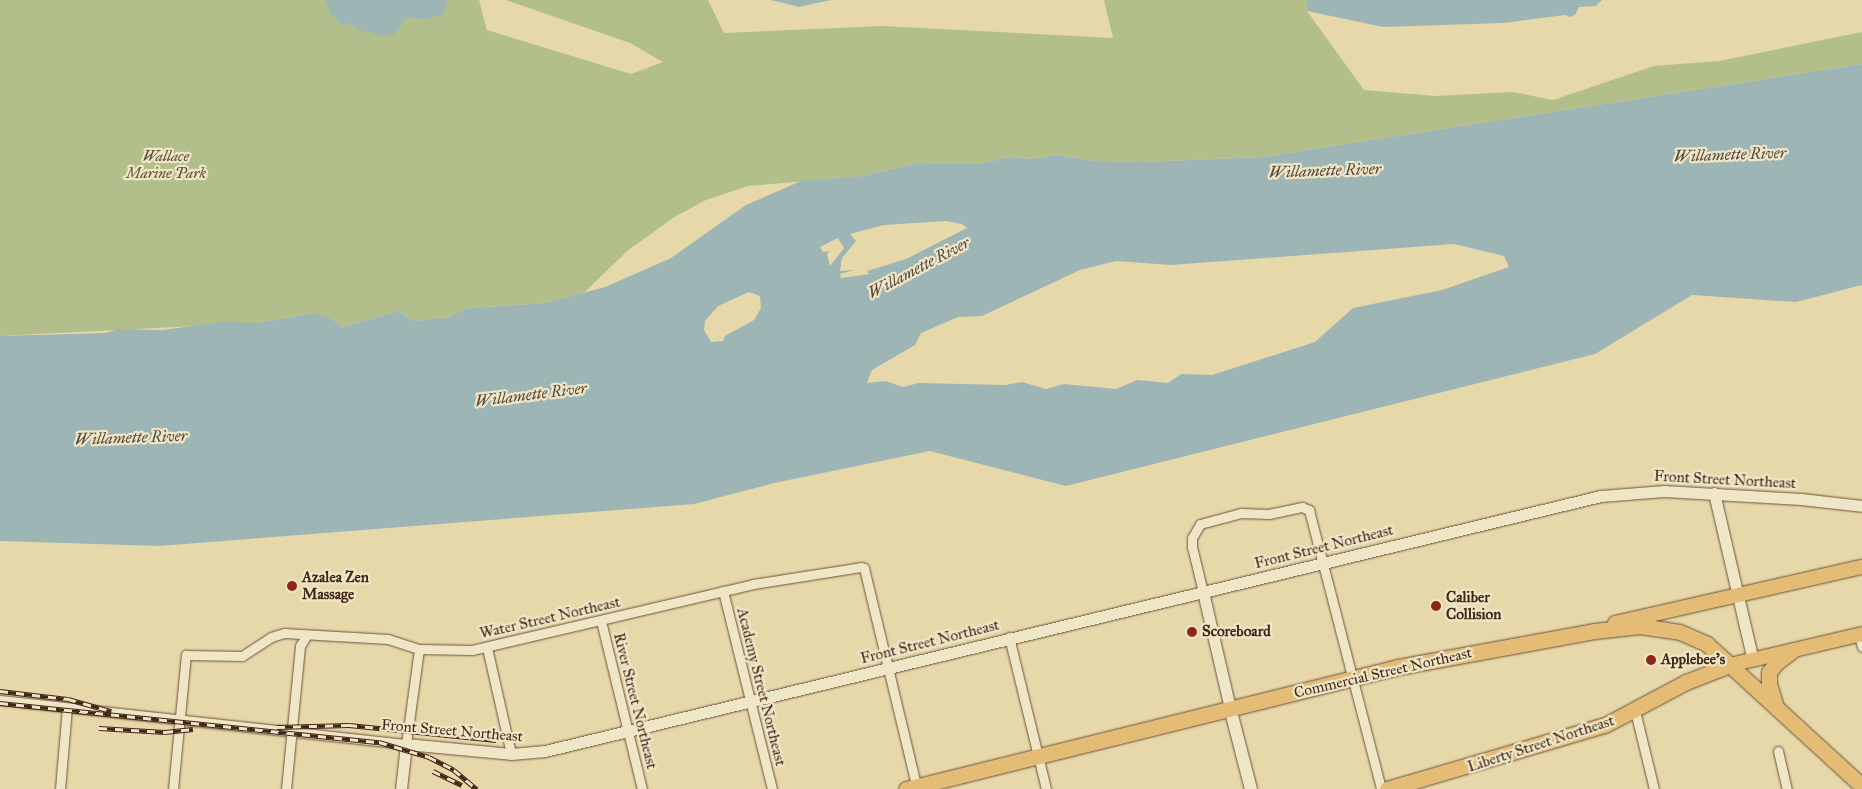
<!DOCTYPE html>
<style>
body{margin:0}
#map{position:relative;width:1862px;height:789px;overflow:hidden;background:#e7d8aa;font-family:"IM FELL Great Primer",serif}
div>[style]{position:absolute}
.green>*{inset:0;background:#b2bf8b}
.water>*{inset:0;background:#9db6b5}
.roads{filter:drop-shadow(0 0 1px #6b523a) drop-shadow(0 0 1px #6b523a)}
.minor>*{height:9px;margin:-4.5px;padding:0 4.5px;transform-origin:4.5px;border-radius:4.5px;background:#efe6c8}
.tertiary>*{height:11px;margin:-5.5px;padding:0 5.5px;transform-origin:5.5px;border-radius:5.5px;background:#efe6c8}
.secondary>*{height:12px;margin:-6px;padding:0 6px;transform-origin:6px;border-radius:6px;background:#efe6c8}
.primary>*{height:14px;margin:-7px;padding:0 7px;transform-origin:7px;border-radius:7px;background:#e4bc75}
.trunk>*{height:15px;margin:-7.5px;padding:0 7.5px;transform-origin:7.5px;border-radius:7.5px;background:#e4bc75}
.rail>*{height:4.5px;margin-top:-2.25px;transform-origin:0;background:repeating-linear-gradient(90deg,#efe6c8 0 8px,#422515 0 16px);box-sizing:border-box;border-block:1px solid #422515}
.dots>*{width:14px;height:14px;translate:-50% -50%;box-sizing:border-box;border:2px solid #efe6c8;border-radius:50%}
span{translate:-50% -50%;white-space:nowrap;text-align:center;line-height:1.15;-webkit-text-stroke:4.5px #efe6c8;paint-order:stroke}
.park-label{font-size:15px;color:#5e4c32;font-style:italic}
.street-label{font-size:15px;color:#422515}
.poi-label{font-size:15px;color:#422515;font-weight:700}
.left{translate:0 -50%;text-align:left}
.water-label{font-size:16px;color:#59493d;font-style:italic}
</style>
<div id="map">
<div class="green">
<div style="clip-path:polygon(0 0,479px 0,487px 30px,631px 74px,663px 62px,630px 43px,506px 0,708px 0,724px 33px,883px 26px,1113px 38px,1104px 0,1307px 0,1307px 11px,1364px 90px,1435px 96px,1513px 92px,1553px 100px,1654px 66px,1719px 61px,1862px 32px,1862px 64px,1262px 157px,1142px 162px,1095px 161px,1056px 155px,1034px 159px,1009px 157px,980px 164px,919px 163px,857px 177px,748px 186px,706px 200px,676px 216px,627px 251px,584px 293px,546px 303px,468px 308px,448px 317px,415px 321px,398px 311px,343px 327px,326px 315px,314px 313px,258px 323px,0 336px)"></div>
</div>
<div class="water">
<div style="clip-path:polygon(325px 0,448px 0,444px 14px,426px 19px,406px 18px,395px 34px,380px 37px,367px 30px,363px 33px,348px 22px,343px 26px,331px 14px)"></div>
<div style="clip-path:polygon(771px 0,831px 0,799px 7px)"></div>
<div style="clip-path:polygon(1307px 0,1602px 0,1596px 6px,1579px 7px,1575px 15px,1570px 17px,1565px 15px,1503px 23px,1383px 27px,1307px 11px)"></div>
<div style="clip-path:polygon(evenodd,1862px 64px,1862px 285px,1796px 302px,1692px 295px,1595px 354px,1066px 486px,930px 451px,774px 483px,694px 504px,159px 546px,0 541px,0 336px,105px 333px,119px 329px,163px 330px,221px 322px,258px 323px,314px 313px,326px 315px,343px 327px,398px 311px,415px 321px,448px 317px,468px 308px,546px 303px,605px 287px,671px 258px,746px 205px,801px 181px,857px 177px,919px 163px,980px 164px,1009px 157px,1034px 159px,1056px 155px,1095px 161px,1142px 162px,1262px 157px,1862px 64px,946px 221px,962px 224px,967px 228px,906px 259px,867px 271px,869px 274px,841px 278px,840px 274px,854px 270px,840px 271px,842px 258px,856px 241px,850px 234px,884px 225px,946px 221px,1862px 64px,838px 238px,844px 248px,830px 266px,827px 254px,830px 251px,823px 252px,820px 247px,838px 238px,1862px 64px,1454px 244px,1504px 256px,1509px 267px,1442px 290px,1353px 308px,1315px 342px,1212px 375px,1181px 374px,1168px 383px,1137px 380px,1116px 389px,1064px 384px,1046px 389px,1022px 382px,1005px 385px,919px 383px,903px 387px,886px 381px,867px 383px,872px 370px,915px 345px,921px 333px,958px 317px,982px 316px,1080px 270px,1116px 261px,1171px 265px,1454px 244px,1862px 64px,749px 292px,760px 296px,761px 308px,754px 320px,725px 336px,723px 341px,711px 342px,704px 330px,705px 321px,718px 306px,749px 292px)"></div>
</div>
<div class="roads">
<div class="minor">
<div style="left:723px;top:591px;width:204px;rotate:76.1deg"></div>
<div style="left:1203px;top:592px;width:46px;rotate:-103.7deg"></div>
<div style="left:1192px;top:547px;width:9px;rotate:-90deg"></div>
<div style="left:1192px;top:538px;width:16px;rotate:-60deg"></div>
<div style="left:1200px;top:524px;width:42px;rotate:-15deg"></div>
<div style="left:1241px;top:513px;width:28px;rotate:2deg"></div>
<div style="left:1269px;top:514px;width:34px;rotate:-12deg"></div>
<div style="left:1302px;top:507px;width:8px;rotate:23deg"></div>
<div style="left:1309px;top:510px;width:288px;rotate:75.5deg"></div>
<div style="left:601px;top:621px;width:173px;rotate:76.3deg"></div>
<div style="left:1859px;top:635px;width:12px;rotate:76deg"></div>
<div style="left:1009px;top:637px;width:156px;rotate:76.3deg"></div>
<div style="left:487px;top:648px;width:109px;rotate:77.2deg"></div>
<div style="left:0;top:700px;width:408px;rotate:6.2deg"></div>
<div style="left:406px;top:744px;width:96px;rotate:-82.2deg"></div>
<div style="left:1635px;top:711px;width:80px;rotate:76.3deg"></div>
<div style="left:1778px;top:751px;width:39px;rotate:77deg"></div>
<div style="left:60px;top:789px;width:81px;rotate:-85.1deg"></div>
<div style="left:173px;top:789px;width:135px;rotate:-84.5deg"></div>
<div style="left:186px;top:655px;width:56px;rotate:1deg"></div>
<div style="left:242px;top:656px;width:35px;rotate:-33deg"></div>
<div style="left:271px;top:637px;width:14px;rotate:-17deg"></div>
<div style="left:284px;top:633px;width:104px;rotate:3.3deg"></div>
<div style="left:388px;top:639px;width:33px;rotate:18deg"></div>
<div style="left:419px;top:649px;width:53px;rotate:1.1deg"></div>
<div style="left:472px;top:650px;width:289px;rotate:-13.2deg"></div>
<div style="left:753px;top:584px;width:109px;rotate:-8.9deg"></div>
<div style="left:861px;top:567px;width:3px;rotate:18deg"></div>
<div style="left:864px;top:568px;width:227px;rotate:76.5deg"></div>
<div style="left:286px;top:789px;width:144px;rotate:-84.4deg"></div>
<div style="left:300px;top:646px;width:13px;rotate:-58deg"></div>
</div>
<div class="tertiary">
<div style="left:1714px;top:493px;width:171px;rotate:76.9deg"></div>
<div style="left:1203px;top:592px;width:119px;rotate:76.9deg"></div>
<div style="left:401px;top:789px;width:45px;rotate:-83.7deg"></div>
<div style="left:406px;top:744px;width:105px;rotate:5.4deg"></div>
<div style="left:511px;top:754px;width:34px;rotate:-5deg"></div>
<div style="left:545px;top:751px;width:1086px;rotate:-13.58deg"></div>
<div style="left:1601px;top:496px;width:63px;rotate:-4.5deg"></div>
<div style="left:1664px;top:491px;width:137px;rotate:3.3deg"></div>
<div style="left:1801px;top:499px;width:61px;rotate:6.5deg"></div>
</div>
<div class="secondary">
<div style="left:1230px;top:708px;width:84px;rotate:75.5deg"></div>
</div>
<div class="primary">
<div style="left:1615px;top:623px;width:253px;rotate:-12.8deg"></div>
<div style="left:1730px;top:665px;width:136px;rotate:-13.2deg"></div>
</div>
<div class="trunk">
<div style="left:1776px;top:707px;width:24px;rotate:-107deg"></div>
<div style="left:1769px;top:684px;width:12px;rotate:-90deg"></div>
<div style="left:1769px;top:672px;width:11px;rotate:-52deg"></div>
<div style="left:1776px;top:663px;width:21px;rotate:-37deg"></div>
<div style="left:906px;top:789px;width:507px;rotate:-13.93deg"></div>
<div style="left:1398px;top:667px;width:199px;rotate:-10.4deg"></div>
<div style="left:1594px;top:631px;width:46px;rotate:-6.2deg"></div>
<div style="left:1640px;top:626px;width:40px;rotate:8.5deg"></div>
<div style="left:1680px;top:632px;width:30px;rotate:24deg"></div>
<div style="left:1707px;top:644px;width:210px;rotate:42.5deg"></div>
<div style="left:1387px;top:789px;width:227px;rotate:-16.4deg"></div>
<div style="left:1605px;top:725px;width:92px;rotate:-28deg"></div>
<div style="left:1686px;top:682px;width:47px;rotate:-21.1deg"></div>
</div>
</div>
<div class="rail">
<div style="left:0;top:691px;width:68px;rotate:6.7deg"></div>
<div style="left:68px;top:699px;width:45px;rotate:15.6deg"></div>
<div style="left:0;top:703px;width:381px;rotate:5.9deg"></div>
<div style="left:379px;top:742px;width:52px;rotate:16.7deg"></div>
<div style="left:429px;top:757px;width:28px;rotate:27deg"></div>
<div style="left:454px;top:770px;width:30px;rotate:40deg"></div>
<div style="left:277px;top:727px;width:72px;rotate:-1.6deg"></div>
<div style="left:349px;top:725px;width:148px;rotate:5.8deg"></div>
<div style="left:99px;top:728px;width:66px;rotate:3.5deg"></div>
<div style="left:165px;top:732px;width:28px;rotate:-6deg"></div>
<div style="left:433px;top:771px;width:32px;rotate:26deg"></div>
</div>
<div class="dots">
<div style="left:292px;top:586px;background:#8f2418"></div>
<div style="left:1436px;top:606px;background:#8f2418"></div>
<div style="left:1192px;top:632px;background:#8f2418"></div>
<div style="left:1651px;top:660px;background:#8f2418"></div>
</div>
<div class="park-label">
<span style="left:166px;top:165px">Wallace<br>Marine Park</span>
</div>
<div class="street-label">
<span style="left:1725px;top:480px;rotate:3deg">Front Street Northeast</span>
<span style="left:1324px;top:547px;rotate:-14deg">Front Street Northeast</span>
<span style="left:550px;top:618px;rotate:-13deg">Water Street Northeast</span>
<span style="left:930px;top:642px;rotate:-14deg">Front Street Northeast</span>
<span style="left:1383px;top:673px;rotate:-13deg">Commercial Street Northeast</span>
<span style="left:761px;top:687px;rotate:76deg">Academy Street Northeast</span>
<span style="left:635px;top:701px;rotate:76deg">River Street Northeast</span>
<span style="left:452px;top:731px;rotate:5deg">Front Street Northeast</span>
<span style="left:1541px;top:744px;rotate:-18deg">Liberty Street Northeast</span>
</div>
<div class="poi-label">
<span class="left" style="left:302px;top:586px">Azalea Zen<br>Massage</span>
<span class="left" style="left:1446px;top:606px">Caliber<br>Collision</span>
<span class="left" style="left:1202px;top:632px">Scoreboard</span>
<span class="left" style="left:1661px;top:660px">Applebee's</span>
</div>
<div class="water-label">
<span style="left:1730px;top:155px;rotate:-2deg">Willamette River</span>
<span style="left:1325px;top:171px;rotate:-2deg">Willamette River</span>
<span style="left:919px;top:268px;rotate:-28deg">Willamette River</span>
<span style="left:531px;top:395px;rotate:-7deg">Willamette River</span>
<span style="left:131px;top:438px;rotate:-2deg">Willamette River</span>
</div>
</div>
